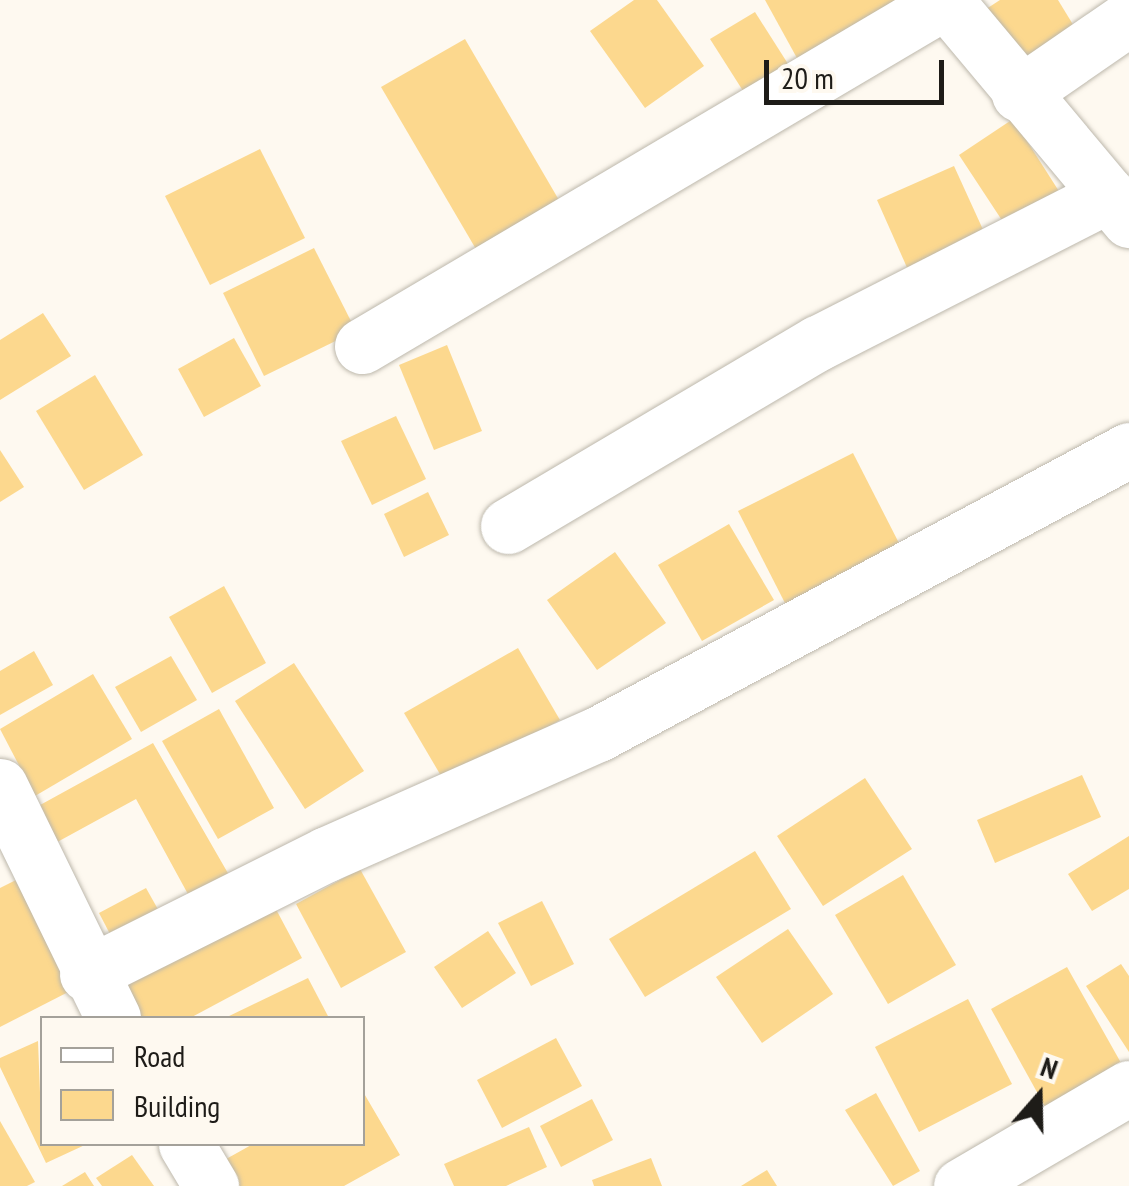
<!DOCTYPE html>
<style>
body{margin:0}
#map{position:relative;width:1129px;height:1186px;overflow:hidden;background:#fef9f0;font-family:"PT Sans Narrow",sans-serif}
div>[style]{position:absolute}
.building>*{inset:0;background:#fcd88e}
.roads{filter:drop-shadow(0 0 2px #bdb8ac) drop-shadow(0 0 2px #bdb8ac)}
.minor>*{height:55px;margin:-27.5px;padding:0 27.5px;transform-origin:27.5px;border-radius:27.5px;background:#fff}
span{translate:-50% -50%;white-space:nowrap;text-align:center;line-height:1.15;-webkit-text-stroke:8px #fef9f0;paint-order:stroke}
.legend{position:absolute;left:40px;top:1016px;width:325px;height:130px;box-sizing:border-box;background:#fef9f0;border:2px solid #a4a19a;margin:0;padding:12px 18px;list-style:none;font-size:30px;color:#1e1c18}
.legend li{display:flex;align-items:center;gap:20px;height:50px}
.legend b{width:50px;border:2px solid #a4a19a}
.north{position:absolute;left:989px;top:1046px;width:100px;height:100px;-webkit-text-stroke:8px #fef9f0;paint-order:stroke;rotate:20deg;font-size:28px;font-weight:700;line-height:40px;text-align:center;color:#1e1c18}
.north::after{content:'';display:block;margin:auto;width:35px;height:45px;background:#1e1c18;clip-path:polygon(50% 0,100% 100%,50% 72%,0 100%)}
.scale{position:absolute;left:764px;top:60px;width:180px;height:45px;box-sizing:border-box;border:5px solid #1e1c18;border-top:0;padding-left:12px;font-size:30px;line-height:35px;white-space:nowrap;color:#1e1c18;-webkit-text-stroke:8px #fef9f0;paint-order:stroke}
</style>
<div id="map">
<div class="building">
<div style="clip-path:polygon(634px 0,657px 0,704px 66px,645px 108px,590px 31px)"></div>
<div style="clip-path:polygon(765px 0,896px 0,803px 69px)"></div>
<div style="clip-path:polygon(1000px 0,1058px 0,1080px 36px,1018px 74px,980px 13px)"></div>
<div style="clip-path:polygon(755px 12px,797px 78px,752px 105px,710px 39px)"></div>
<div style="clip-path:polygon(465px 39px,563px 207px,480px 256px,381px 87px)"></div>
<div style="clip-path:polygon(1013px 119px,1062px 196px,1009px 231px,959px 155px)"></div>
<div style="clip-path:polygon(260px 149px,305px 238px,210px 285px,165px 196px)"></div>
<div style="clip-path:polygon(954px 166px,990px 245px,913px 281px,877px 200px)"></div>
<div style="clip-path:polygon(314px 248px,356px 331px,264px 376px,223px 293px)"></div>
<div style="clip-path:polygon(43px 313px,71px 356px,0 400px,0 340px)"></div>
<div style="clip-path:polygon(234px 338px,261px 386px,204px 417px,178px 369px)"></div>
<div style="clip-path:polygon(447px 345px,482px 431px,434px 450px,399px 365px)"></div>
<div style="clip-path:polygon(95px 375px,143px 455px,84px 490px,36px 411px)"></div>
<div style="clip-path:polygon(396px 416px,426px 479px,372px 505px,341px 441px)"></div>
<div style="clip-path:polygon(0 450px,24px 487px,0 502px)"></div>
<div style="clip-path:polygon(853px 453px,902px 549px,787px 607px,738px 511px)"></div>
<div style="clip-path:polygon(428px 492px,449px 535px,404px 557px,384px 514px)"></div>
<div style="clip-path:polygon(729px 524px,774px 600px,702px 641px,658px 565px)"></div>
<div style="clip-path:polygon(615px 552px,666px 623px,597px 670px,547px 600px)"></div>
<div style="clip-path:polygon(224px 586px,266px 663px,212px 693px,169px 617px)"></div>
<div style="clip-path:polygon(518px 648px,560px 720px,447px 786px,404px 713px)"></div>
<div style="clip-path:polygon(34px 651px,53px 685px,0 715px,0 671px)"></div>
<div style="clip-path:polygon(171px 656px,197px 700px,141px 732px,115px 687px)"></div>
<div style="clip-path:polygon(294px 663px,364px 771px,305px 809px,235px 701px)"></div>
<div style="clip-path:polygon(93px 674px,132px 739px,35px 796px,0 729px)"></div>
<div style="clip-path:polygon(219px 709px,274px 808px,218px 839px,162px 741px)"></div>
<div style="clip-path:polygon(153px 743px,229px 875px,189px 896px,136px 799px,50px 846px,31px 810px)"></div>
<div style="clip-path:polygon(1082px 775px,1101px 817px,995px 863px,977px 820px)"></div>
<div style="clip-path:polygon(865px 778px,912px 849px,823px 906px,777px 836px)"></div>
<div style="clip-path:polygon(1129px 836px,1129px 889px,1092px 911px,1068px 874px)"></div>
<div style="clip-path:polygon(755px 851px,791px 909px,645px 997px,609px 939px)"></div>
<div style="clip-path:polygon(360px 869px,406px 952px,341px 988px,296px 904px)"></div>
<div style="clip-path:polygon(903px 875px,956px 965px,888px 1004px,835px 915px)"></div>
<div style="clip-path:polygon(22px 877px,78px 987px,0 1027px,0 888px)"></div>
<div style="clip-path:polygon(146px 888px,169px 929px,121px 955px,99px 913px)"></div>
<div style="clip-path:polygon(270px 898px,302px 958px,190px 1018px,137px 1018px,117px 980px)"></div>
<div style="clip-path:polygon(542px 901px,574px 964px,531px 986px,498px 923px)"></div>
<div style="clip-path:polygon(788px 929px,833px 994px,762px 1043px,716px 977px)"></div>
<div style="clip-path:polygon(488px 931px,516px 973px,462px 1008px,434px 967px)"></div>
<div style="clip-path:polygon(1121px 964px,1129px 976px,1129px 1052px,1086px 986px)"></div>
<div style="clip-path:polygon(1067px 967px,1125px 1070px,1048px 1112px,991px 1009px)"></div>
<div style="clip-path:polygon(308px 978px,329px 1018px,225px 1018px)"></div>
<div style="clip-path:polygon(968px 999px,1012px 1084px,919px 1132px,875px 1047px)"></div>
<div style="clip-path:polygon(556px 1038px,582px 1086px,502px 1128px,477px 1080px)"></div>
<div style="clip-path:polygon(38px 1041px,42px 1144px,87px 1144px,46px 1163px,0 1067px,0 1058px)"></div>
<div style="clip-path:polygon(362px 1090px,400px 1155px,344px 1186px,233px 1186px,219px 1163px,253px 1144px,362px 1144px)"></div>
<div style="clip-path:polygon(876px 1093px,920px 1171px,893px 1186px,845px 1110px)"></div>
<div style="clip-path:polygon(592px 1099px,613px 1140px,561px 1167px,540px 1126px)"></div>
<div style="clip-path:polygon(0 1121px,35px 1182px,27px 1186px,0 1186px)"></div>
<div style="clip-path:polygon(529px 1127px,547px 1167px,506px 1186px,454px 1186px,444px 1164px)"></div>
<div style="clip-path:polygon(132px 1155px,154px 1186px,102px 1186px,96px 1178px)"></div>
<div style="clip-path:polygon(651px 1158px,662px 1186px,594px 1186px,592px 1180px)"></div>
<div style="clip-path:polygon(767px 1170px,777px 1186px,741px 1186px)"></div>
<div style="clip-path:polygon(85px 1172px,94px 1186px,62px 1186px)"></div>
</div>
<div class="roads">
<div class="minor">
<div style="left:945px;top:0;width:287px;rotate:50.1deg"></div>
<div style="left:1019px;top:94px;width:134px;rotate:-34.6deg"></div>
<div style="left:362px;top:346px;width:678px;rotate:-30.57deg"></div>
<div style="left:508px;top:526px;width:360px;rotate:-30.6deg"></div>
<div style="left:818px;top:343px;width:326px;rotate:-27deg"></div>
<div style="left:0;top:786px;width:258px;rotate:64deg"></div>
<div style="left:87px;top:974px;width:268px;rotate:-26.6deg"></div>
<div style="left:327px;top:854px;width:296px;rotate:-23.9deg"></div>
<div style="left:598px;top:734px;width:602px;rotate:-28.14deg"></div>
<div style="left:186px;top:1144px;width:49px;rotate:59.2deg"></div>
<div style="left:961px;top:1186px;width:194px;rotate:-30.3deg"></div>
</div>
</div>
<ul class="legend">
<li><b style="height:12px;background:#fff"></b>Road</li>
<li><b style="height:28px;background:#fcd88e"></b>Building</li>
</ul>
<div class="north">N</div>
<div class="scale">20 m</div>
</div>
